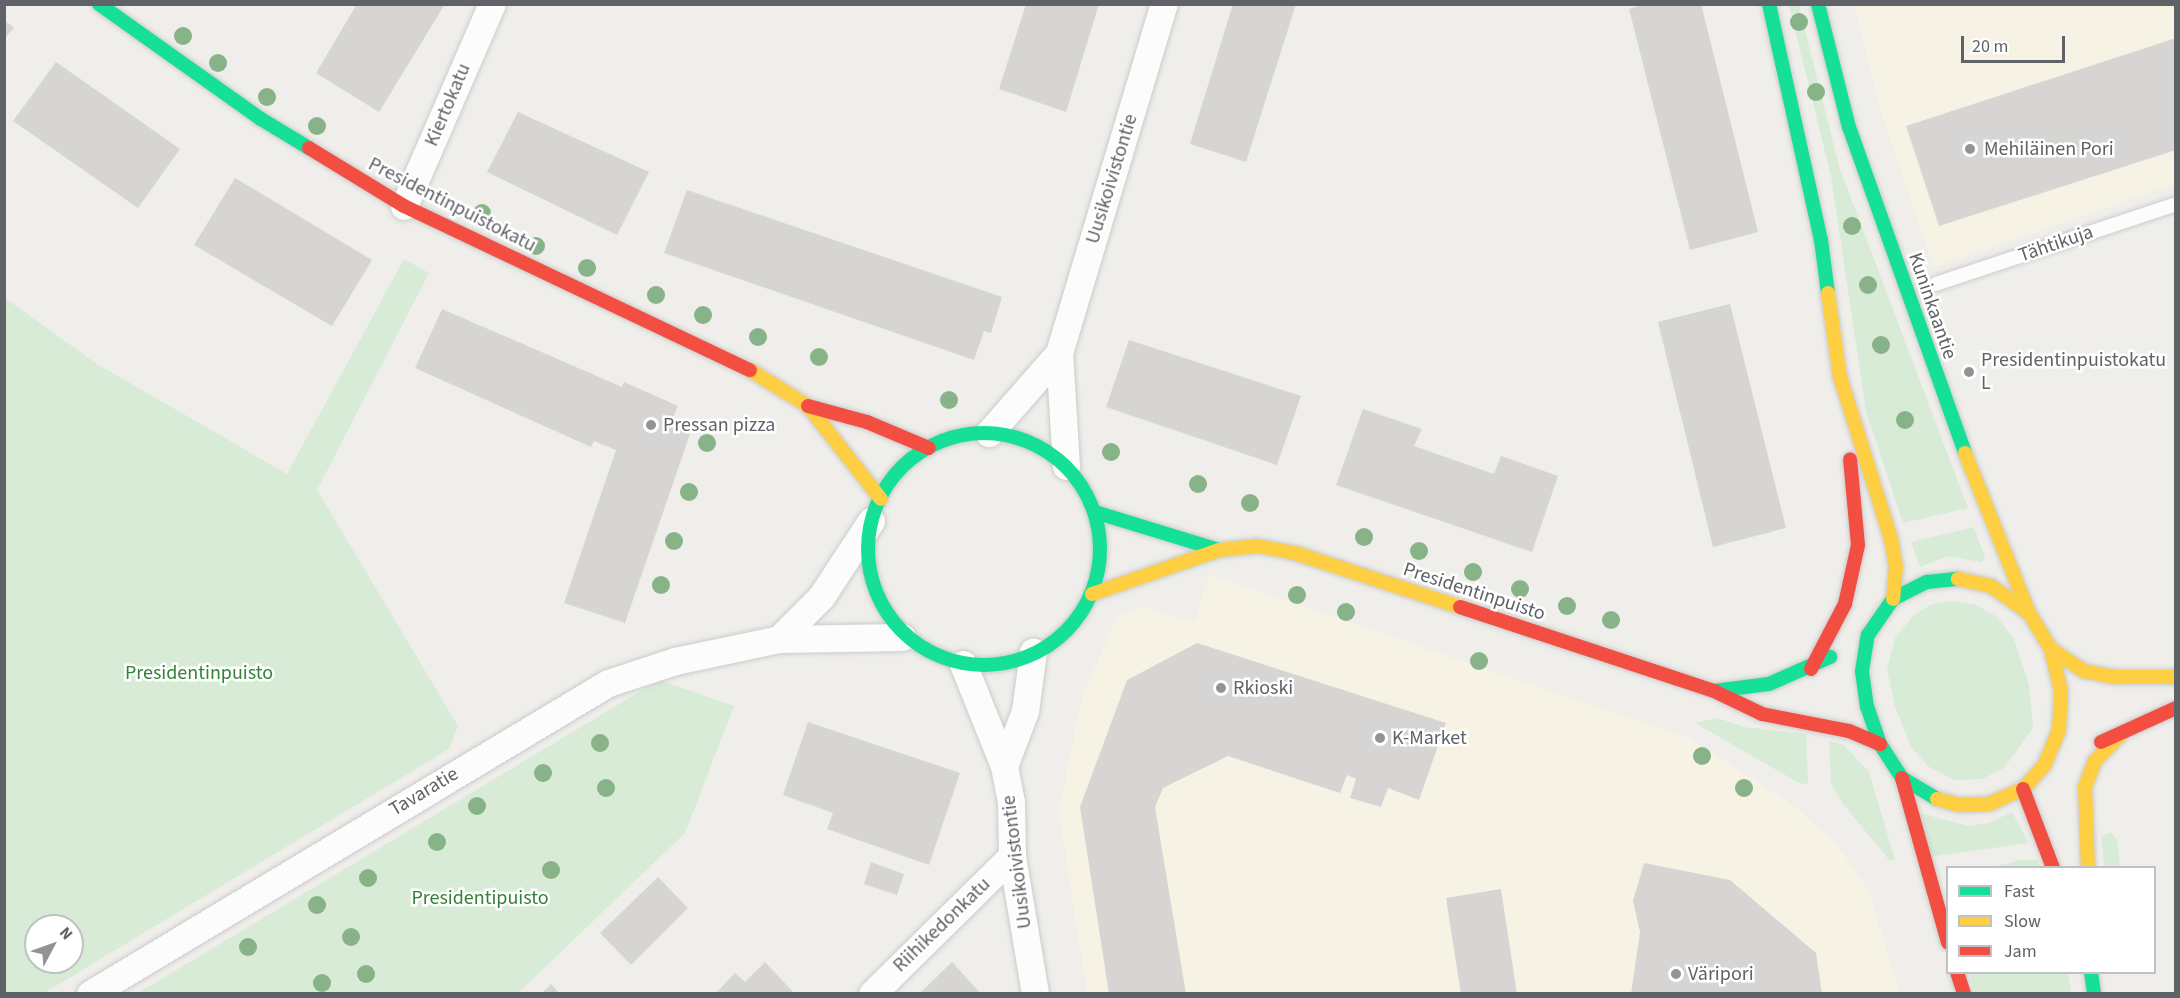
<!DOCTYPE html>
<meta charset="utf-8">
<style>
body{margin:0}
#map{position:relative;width:2180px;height:998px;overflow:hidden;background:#efeeea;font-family:"Source Sans 3",sans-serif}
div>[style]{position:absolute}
.commercial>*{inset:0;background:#f7f3e4}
.green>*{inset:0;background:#d8ebd6}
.building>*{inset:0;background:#d6d5d3}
.roads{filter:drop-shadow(0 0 2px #cbcccc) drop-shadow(0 0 2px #cbcccc)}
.lane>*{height:14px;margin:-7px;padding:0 7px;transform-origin:7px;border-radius:7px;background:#fdfcfc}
.street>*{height:27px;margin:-13.5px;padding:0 13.5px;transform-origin:13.5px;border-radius:13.5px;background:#fdfcfc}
.fast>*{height:14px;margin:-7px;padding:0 7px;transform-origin:7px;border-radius:7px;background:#16e098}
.fast>.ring{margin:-7px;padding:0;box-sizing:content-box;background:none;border:14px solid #16e098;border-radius:50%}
.slow>*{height:14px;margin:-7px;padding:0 7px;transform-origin:7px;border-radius:7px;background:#ffcf43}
.jam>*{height:14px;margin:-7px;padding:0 7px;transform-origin:7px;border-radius:7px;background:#f24e42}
.trees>*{width:18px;height:18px;margin:-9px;border-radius:50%;background:#88b388}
.dots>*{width:16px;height:16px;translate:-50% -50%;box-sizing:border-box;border:3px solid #fff;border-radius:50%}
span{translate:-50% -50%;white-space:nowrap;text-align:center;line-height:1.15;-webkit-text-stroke:5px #fff;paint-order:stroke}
.street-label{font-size:20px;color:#5f6368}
.poi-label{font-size:20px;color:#5f6368}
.left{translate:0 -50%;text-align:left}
.park-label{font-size:20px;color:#348238}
.frame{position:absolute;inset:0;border:6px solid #5f6368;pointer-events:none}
.legend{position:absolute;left:1946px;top:866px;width:210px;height:108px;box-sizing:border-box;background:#fff;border:2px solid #bfc1c3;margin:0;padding:8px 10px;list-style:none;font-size:18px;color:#5f6368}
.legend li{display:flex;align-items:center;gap:12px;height:30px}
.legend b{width:30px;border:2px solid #bfc1c3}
.north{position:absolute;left:24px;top:914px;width:60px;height:60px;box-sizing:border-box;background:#fff;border:2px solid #bfc1c3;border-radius:50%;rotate:49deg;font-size:16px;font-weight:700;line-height:24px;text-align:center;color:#5f6368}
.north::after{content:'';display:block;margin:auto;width:21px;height:27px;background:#919496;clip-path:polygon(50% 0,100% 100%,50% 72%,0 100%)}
.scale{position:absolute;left:1961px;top:36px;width:104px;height:27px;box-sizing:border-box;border:3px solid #5f6368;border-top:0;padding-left:8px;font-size:18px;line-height:21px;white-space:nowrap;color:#5f6368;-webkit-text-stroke:4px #fff;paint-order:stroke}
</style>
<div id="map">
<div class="commercial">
<div style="clip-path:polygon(1855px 5px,2175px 5px,2175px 184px,1934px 267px,1882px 114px)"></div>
<div style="clip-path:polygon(1209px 574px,1690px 739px,1743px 772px,1794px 806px,1837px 845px,1869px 891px,1899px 993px,1087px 993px,1059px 811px,1082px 698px,1117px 617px,1143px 607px,1195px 622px)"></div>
</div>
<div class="green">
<div style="clip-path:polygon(1789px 5px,1799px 5px,1840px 169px,1968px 508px,1903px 523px,1866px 411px,1831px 176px)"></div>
<div style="clip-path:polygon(evenodd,404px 259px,429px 273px,317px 490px,458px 726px,449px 749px,44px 993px,5px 993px,5px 298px,97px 364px,287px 474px,404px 259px,36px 926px,72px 926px,72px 962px,36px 962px,36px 926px)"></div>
<div style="clip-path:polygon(1974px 527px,1985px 558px,1981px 562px,1948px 556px,1920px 567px,1911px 542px)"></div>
<div style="clip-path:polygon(1951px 601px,1976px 605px,1997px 617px,2014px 639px,2029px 685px,2033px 728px,2004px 768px,1982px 779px,1954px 780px,1929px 767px,1911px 747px,1895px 706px,1887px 669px,1895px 638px,1912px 617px,1930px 605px)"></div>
<div style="clip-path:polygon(659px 680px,734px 706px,685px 833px,518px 993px,136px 994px)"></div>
<div style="clip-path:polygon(1717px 718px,1745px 727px,1806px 734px,1808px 783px,1801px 784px,1695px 723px)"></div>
<div style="clip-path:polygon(1829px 741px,1844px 745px,1869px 772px,1895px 860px,1890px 861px,1843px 804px,1831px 783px)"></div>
<div style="clip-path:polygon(2012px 812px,2029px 843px,1929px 857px,1920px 813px,1968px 826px,1988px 823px)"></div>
<div style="clip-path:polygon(2111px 833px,2117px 840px,2120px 867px,2106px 867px,2104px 864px,2101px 836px)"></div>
<div style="clip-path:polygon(2021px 860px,2037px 860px,2041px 868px,1988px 868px)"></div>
<div style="clip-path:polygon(1969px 973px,2068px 973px,2071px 993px,1975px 993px)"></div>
</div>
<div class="building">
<div style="clip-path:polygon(357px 4px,445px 4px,379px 112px,316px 73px)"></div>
<div style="clip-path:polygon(1026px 4px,1099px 4px,1066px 112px,999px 89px)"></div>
<div style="clip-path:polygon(1233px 4px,1296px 4px,1246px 162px,1190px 144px)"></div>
<div style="clip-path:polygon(1645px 4px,1701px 4px,1758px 232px,1690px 250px,1629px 9px)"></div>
<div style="clip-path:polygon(4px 20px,14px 28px,4px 39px)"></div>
<div style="clip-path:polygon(2176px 38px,2176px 150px,1939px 226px,1906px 126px)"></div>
<div style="clip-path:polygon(56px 62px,180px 149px,138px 208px,13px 121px)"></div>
<div style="clip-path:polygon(518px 112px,649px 172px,617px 235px,487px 172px)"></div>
<div style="clip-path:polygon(235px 178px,372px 260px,332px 326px,194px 245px)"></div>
<div style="clip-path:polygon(687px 190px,1002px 297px,991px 333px,984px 331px,974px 360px,664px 253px)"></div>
<div style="clip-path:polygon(1730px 304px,1786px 528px,1713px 547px,1658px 322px)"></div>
<div style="clip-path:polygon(442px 309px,622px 387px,624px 382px,678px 406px,669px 426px,690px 434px,625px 623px,564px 603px,616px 450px,594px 441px,591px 447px,415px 368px)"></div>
<div style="clip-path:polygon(1129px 340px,1301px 396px,1277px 465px,1106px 407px)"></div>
<div style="clip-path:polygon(1363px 409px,1422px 429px,1414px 446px,1494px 474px,1501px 456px,1558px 476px,1532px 552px,1336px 485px)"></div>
<div style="clip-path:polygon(1197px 643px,1446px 723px,1419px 800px,1388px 788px,1381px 807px,1350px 798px,1356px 779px,1347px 775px,1340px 793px,1228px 756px,1163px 788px,1155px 807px,1186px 994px,1109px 994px,1080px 807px,1127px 680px)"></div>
<div style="clip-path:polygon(808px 722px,960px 773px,929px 865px,827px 829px,833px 813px,783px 795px)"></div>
<div style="clip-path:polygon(871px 862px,904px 874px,897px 895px,864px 884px)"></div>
<div style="clip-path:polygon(1644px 863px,1730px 880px,1816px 953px,1822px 994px,1631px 994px,1640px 932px,1633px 901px)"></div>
<div style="clip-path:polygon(658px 877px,688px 908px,631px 965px,600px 933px)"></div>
<div style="clip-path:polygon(1501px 889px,1517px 994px,1461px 994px,1446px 898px)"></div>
<div style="clip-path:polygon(765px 962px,795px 994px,715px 994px,735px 973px,745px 982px)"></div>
<div style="clip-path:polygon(952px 962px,981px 994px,919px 994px)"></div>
<div style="clip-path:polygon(551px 984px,560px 994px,541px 994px)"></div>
</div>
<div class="roads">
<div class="lane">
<div style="left:1936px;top:284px;width:253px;rotate:-18.4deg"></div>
</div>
<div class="street">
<div style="left:404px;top:206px;width:220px;rotate:-66.5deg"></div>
<div style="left:989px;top:433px;width:106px;rotate:-48.8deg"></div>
<div style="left:1066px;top:466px;width:113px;rotate:-93.5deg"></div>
<div style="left:1059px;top:353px;width:364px;rotate:-73.3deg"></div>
<div style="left:779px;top:639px;width:59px;rotate:-45deg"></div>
<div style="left:821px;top:597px;width:91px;rotate:-56.7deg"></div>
<div style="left:963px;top:664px;width:110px;rotate:68.1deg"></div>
<div style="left:1004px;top:766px;width:37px;rotate:79deg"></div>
<div style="left:1011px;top:802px;width:54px;rotate:88.9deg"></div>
<div style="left:1012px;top:856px;width:140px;rotate:80.5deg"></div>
<div style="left:1004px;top:766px;width:59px;rotate:-69.1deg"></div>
<div style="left:1025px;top:711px;width:60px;rotate:-82.3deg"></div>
<div style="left:90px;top:994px;width:604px;rotate:-30.98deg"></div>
<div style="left:608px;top:683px;width:71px;rotate:-18.2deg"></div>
<div style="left:675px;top:661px;width:106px;rotate:-11.9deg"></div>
<div style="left:779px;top:639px;width:123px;rotate:-0.9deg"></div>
<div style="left:872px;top:994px;width:197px;rotate:-44.6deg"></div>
</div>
<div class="fast">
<div style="left:99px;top:4px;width:199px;rotate:35.4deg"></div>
<div style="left:261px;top:119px;width:56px;rotate:31.1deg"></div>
<div style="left:1769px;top:4px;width:242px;rotate:77.6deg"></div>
<div style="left:1821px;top:240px;width:53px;rotate:82.5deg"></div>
<div style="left:1818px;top:4px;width:127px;rotate:75.9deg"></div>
<div style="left:1849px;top:127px;width:346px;rotate:70.4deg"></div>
<div class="ring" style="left:868px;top:433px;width:218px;height:218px"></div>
<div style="left:1098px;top:513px;width:127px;rotate:17deg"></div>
<div style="left:1714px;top:691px;width:55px;rotate:-7.3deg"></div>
<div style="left:1769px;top:684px;width:67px;rotate:-23.9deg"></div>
<div style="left:1937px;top:799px;width:41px;rotate:-149deg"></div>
<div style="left:1902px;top:778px;width:40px;rotate:-122.9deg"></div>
<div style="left:1880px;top:744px;width:39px;rotate:-109deg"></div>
<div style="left:1867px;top:707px;width:36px;rotate:-98deg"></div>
<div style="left:1862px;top:671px;width:36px;rotate:-81deg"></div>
<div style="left:1868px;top:635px;width:44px;rotate:-55.2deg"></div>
<div style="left:1893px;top:599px;width:38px;rotate:-27deg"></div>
<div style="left:1927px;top:582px;width:31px;rotate:-6deg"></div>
<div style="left:2091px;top:972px;width:22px;rotate:82deg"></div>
</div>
<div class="slow">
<div style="left:1828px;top:293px;width:85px;rotate:81.9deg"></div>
<div style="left:1840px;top:377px;width:170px;rotate:72.5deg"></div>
<div style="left:1891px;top:539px;width:27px;rotate:80deg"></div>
<div style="left:1896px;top:566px;width:33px;rotate:95deg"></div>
<div style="left:750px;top:370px;width:68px;rotate:31.8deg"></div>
<div style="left:808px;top:406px;width:118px;rotate:51.9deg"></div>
<div style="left:1965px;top:453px;width:172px;rotate:68.2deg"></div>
<div style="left:1092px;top:594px;width:134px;rotate:-19.1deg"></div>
<div style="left:1219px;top:550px;width:39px;rotate:-6deg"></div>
<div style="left:1258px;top:546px;width:38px;rotate:11deg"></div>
<div style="left:1295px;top:553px;width:174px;rotate:18.1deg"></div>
<div style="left:2051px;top:649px;width:40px;rotate:34deg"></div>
<div style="left:2084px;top:671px;width:33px;rotate:11deg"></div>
<div style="left:2116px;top:677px;width:60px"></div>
<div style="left:1937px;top:799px;width:24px;rotate:15deg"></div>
<div style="left:1960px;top:805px;width:29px;rotate:-2deg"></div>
<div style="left:1989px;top:804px;width:37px;rotate:-24deg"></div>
<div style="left:2023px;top:789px;width:31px;rotate:-48deg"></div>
<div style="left:2044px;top:766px;width:39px;rotate:-67deg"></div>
<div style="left:2059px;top:730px;width:39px;rotate:-87deg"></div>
<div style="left:2061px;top:691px;width:43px;rotate:-103.4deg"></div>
<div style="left:2051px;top:649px;width:42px;rotate:-121.4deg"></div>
<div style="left:2029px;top:613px;width:47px;rotate:-144.6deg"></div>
<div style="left:1991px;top:586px;width:34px;rotate:-168deg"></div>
<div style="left:2088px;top:868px;width:81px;rotate:-92.1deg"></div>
<div style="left:2085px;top:787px;width:28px;rotate:-69deg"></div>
<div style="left:2095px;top:761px;width:39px;rotate:-46deg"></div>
</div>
<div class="jam">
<div style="left:309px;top:148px;width:111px;rotate:31.4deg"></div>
<div style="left:404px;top:206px;width:383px;rotate:25.4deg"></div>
<div style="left:808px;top:406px;width:61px;rotate:15.2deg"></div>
<div style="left:867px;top:422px;width:67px;rotate:22.8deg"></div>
<div style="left:1460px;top:607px;width:268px;rotate:18.3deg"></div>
<div style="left:1714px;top:691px;width:53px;rotate:25.6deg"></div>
<div style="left:1762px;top:714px;width:89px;rotate:11.1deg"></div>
<div style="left:1849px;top:731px;width:34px;rotate:23deg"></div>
<div style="left:1811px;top:669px;width:73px;rotate:-62.4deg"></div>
<div style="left:1845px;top:604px;width:60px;rotate:-77.6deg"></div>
<div style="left:1858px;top:545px;width:86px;rotate:-95.3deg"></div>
<div style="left:2101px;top:742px;width:82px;rotate:-24.4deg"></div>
<div style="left:1902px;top:778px;width:171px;rotate:74.4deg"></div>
<div style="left:2023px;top:789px;width:85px;rotate:69.2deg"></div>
<div style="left:1957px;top:972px;width:23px;rotate:72deg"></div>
</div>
</div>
<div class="trees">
<div style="left:1799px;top:22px"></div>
<div style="left:183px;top:36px"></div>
<div style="left:218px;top:63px"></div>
<div style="left:1816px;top:92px"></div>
<div style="left:267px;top:97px"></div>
<div style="left:317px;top:126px"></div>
<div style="left:482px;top:213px"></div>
<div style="left:1852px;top:226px"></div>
<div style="left:536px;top:246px"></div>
<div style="left:587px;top:268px"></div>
<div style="left:1868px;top:285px"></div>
<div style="left:656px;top:295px"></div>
<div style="left:703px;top:315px"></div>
<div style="left:758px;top:337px"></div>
<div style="left:1881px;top:345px"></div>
<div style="left:819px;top:357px"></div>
<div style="left:949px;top:400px"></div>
<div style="left:1905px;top:420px"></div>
<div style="left:707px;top:443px"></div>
<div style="left:1111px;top:452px"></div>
<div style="left:1198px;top:484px"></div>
<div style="left:689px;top:492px"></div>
<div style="left:1250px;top:503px"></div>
<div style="left:1364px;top:537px"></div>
<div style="left:674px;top:541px"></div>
<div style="left:1419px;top:551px"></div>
<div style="left:1473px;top:572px"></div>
<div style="left:661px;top:585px"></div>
<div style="left:1520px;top:589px"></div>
<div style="left:1297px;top:595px"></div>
<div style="left:1567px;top:606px"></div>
<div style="left:1346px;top:612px"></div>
<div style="left:1611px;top:620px"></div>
<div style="left:1479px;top:661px"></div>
<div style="left:600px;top:743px"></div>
<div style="left:1702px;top:756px"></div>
<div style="left:543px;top:773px"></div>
<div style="left:606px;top:788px"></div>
<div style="left:1744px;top:788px"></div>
<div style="left:477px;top:806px"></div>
<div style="left:437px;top:842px"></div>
<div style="left:551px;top:870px"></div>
<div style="left:368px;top:878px"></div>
<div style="left:317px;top:905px"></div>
<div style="left:351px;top:937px"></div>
<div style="left:248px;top:947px"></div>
<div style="left:366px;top:974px"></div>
<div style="left:322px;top:983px"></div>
</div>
<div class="dots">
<div style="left:1970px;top:149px;background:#919496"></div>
<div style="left:1969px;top:372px;background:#919496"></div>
<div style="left:651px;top:425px;background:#919496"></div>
<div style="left:1221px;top:688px;background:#919496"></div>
<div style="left:1380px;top:738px;background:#919496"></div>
<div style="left:1676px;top:974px;background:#919496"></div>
</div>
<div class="street-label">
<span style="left:448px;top:105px;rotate:-67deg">Kiertokatu</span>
<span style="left:1112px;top:179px;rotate:-73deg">Uusikoivistontie</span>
<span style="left:452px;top:205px;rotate:27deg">Presidentinpuistokatu</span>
<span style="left:2056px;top:244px;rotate:-19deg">Tähtikuja</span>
<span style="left:1932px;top:306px;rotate:71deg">Kuninkaantie</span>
<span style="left:1474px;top:592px;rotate:18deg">Presidentinpuisto</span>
<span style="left:424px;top:792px;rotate:-31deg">Tavaratie</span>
<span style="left:1017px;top:862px;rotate:-97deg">Uusikoivistontie</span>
<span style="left:942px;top:925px;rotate:-44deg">Riihikedonkatu</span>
</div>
<div class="poi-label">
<span class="left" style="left:1984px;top:149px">Mehiläinen Pori</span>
<span class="left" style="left:1981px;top:372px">Presidentinpuistokatu<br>L</span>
<span class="left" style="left:663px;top:425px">Pressan pizza</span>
<span class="left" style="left:1233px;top:688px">Rkioski</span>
<span class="left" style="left:1392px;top:738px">K-Market</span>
<span class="left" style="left:1688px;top:974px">Väripori</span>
</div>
<div class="park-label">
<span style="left:199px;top:673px">Presidentinpuisto</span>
<span style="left:480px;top:898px">Presidentipuisto</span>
</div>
<div class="frame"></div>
<ul class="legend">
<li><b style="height:8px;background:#16e098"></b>Fast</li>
<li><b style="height:8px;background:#ffcf43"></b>Slow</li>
<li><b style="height:8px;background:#f24e42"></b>Jam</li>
</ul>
<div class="north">N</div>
<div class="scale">20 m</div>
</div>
